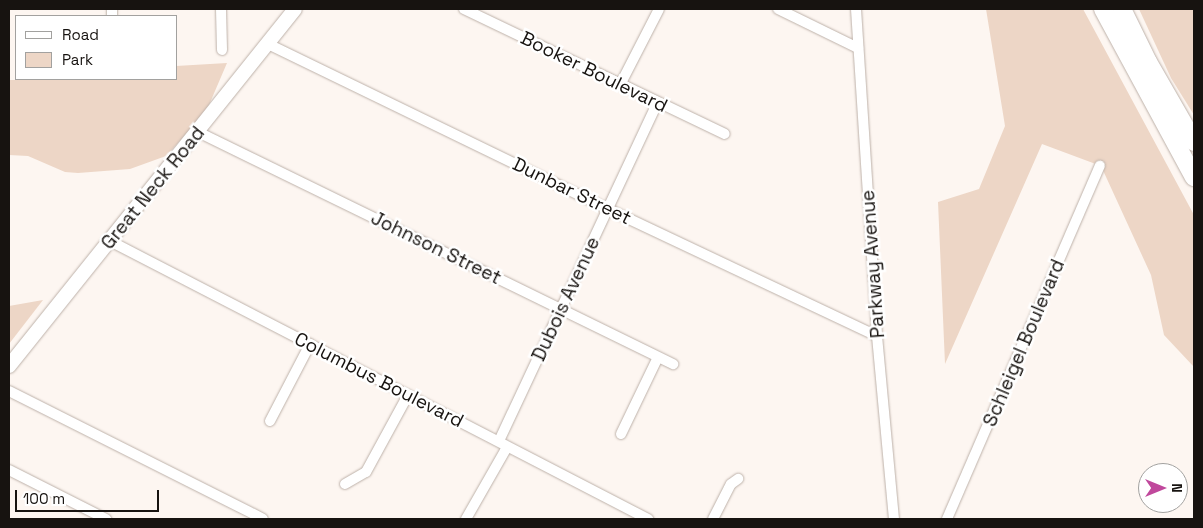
<!DOCTYPE html>
<style>
body{margin:0}
#map{position:relative;width:1203px;height:528px;overflow:hidden;background:#fdf6f1;font-family:"Space Grotesk",sans-serif}
div>[style]{position:absolute}
.green>*{inset:0;background:#edd6c6}
.roads{filter:drop-shadow(0 0 1px #bdb1a9) drop-shadow(0 0 1px #bdb1a9)}
.street>*{height:10px;margin:-5px;padding:0 5px;transform-origin:5px;border-radius:5px;background:#fff}
.secondary>*{height:14px;margin:-7px;padding:0 7px;transform-origin:7px;border-radius:7px;background:#fff}
.highway>*{height:18px;margin:-9px;padding:0 9px;transform-origin:9px;border-radius:9px;background:#fff}
span{translate:-50% -50%;white-space:nowrap;text-align:center;line-height:1.15;-webkit-text-stroke:5px #fff;paint-order:stroke}
.street-label{font-size:19px;color:#171310}
.frame{position:absolute;inset:0;border:10px solid #171310;pointer-events:none}
.legend{position:absolute;left:15px;top:15px;width:162px;height:65px;box-sizing:border-box;background:#fff;border:1px solid #a2a19f;margin:0;padding:6px 9px;list-style:none;font-size:15px;color:#171310}
.legend li{display:flex;align-items:center;gap:10px;height:25px}
.legend b{width:25px;border:1px solid #a2a19f}
.north{position:absolute;left:1138px;top:463px;width:50px;height:50px;box-sizing:border-box;background:#fff;border:1px solid #a2a19f;border-radius:50%;rotate:90deg;font-size:14px;font-weight:700;line-height:20px;text-align:center;color:#171310}
.north::after{content:'';display:block;margin:auto;width:18px;height:22px;background:#c0489c;clip-path:polygon(50% 0,100% 100%,50% 72%,0 100%)}
.scale{position:absolute;left:15px;top:490px;width:144px;height:22px;box-sizing:border-box;border:2px solid #171310;border-top:0;padding-left:6px;font-size:15px;line-height:18px;white-space:nowrap;color:#171310;-webkit-text-stroke:4px #fff;paint-order:stroke}
</style>
<div id="map">
<div class="green">
<div style="clip-path:polygon(986px 9px,1083px 9px,1194px 215px,1194px 367px,1164px 335px,1151px 275px,1101px 166px,1042px 144px,945px 364px,938px 202px,979px 189px,1005px 126px)"></div>
<div style="clip-path:polygon(1139px 9px,1194px 9px,1194px 115px,1171px 78px)"></div>
<div style="clip-path:polygon(227px 63px,206px 112px,166px 156px,130px 169px,78px 173px,65px 172px,28px 156px,9px 155px,9px 80px,176px 79px,176px 66px)"></div>
<div style="clip-path:polygon(43px 300px,9px 344px,9px 306px)"></div>
</div>
<div class="roads">
<div class="street">
<div style="left:112px;top:9px;width:7px;rotate:90deg"></div>
<div style="left:221px;top:9px;width:41px;rotate:88.6deg"></div>
<div style="left:464px;top:9px;width:289px;rotate:25.6deg"></div>
<div style="left:778px;top:9px;width:89px;rotate:26deg"></div>
<div style="left:856px;top:9px;width:328px;rotate:86.3deg"></div>
<div style="left:877px;top:336px;width:184px;rotate:84.7deg"></div>
<div style="left:268px;top:44px;width:378px;rotate:25.9deg"></div>
<div style="left:608px;top:209px;width:297px;rotate:25.3deg"></div>
<div style="left:620px;top:85px;width:85px;rotate:-62.8deg"></div>
<div style="left:198px;top:132px;width:529px;rotate:26.03deg"></div>
<div style="left:110px;top:241px;width:606px;rotate:27.33deg"></div>
<div style="left:9px;top:391px;width:284px;rotate:26.7deg"></div>
<div style="left:270px;top:421px;width:87px;rotate:-62.5deg"></div>
<div style="left:621px;top:434px;width:85px;rotate:-64.3deg"></div>
<div style="left:499px;top:441px;width:373px;rotate:-64.9deg"></div>
<div style="left:9px;top:470px;width:109px;rotate:26.8deg"></div>
<div style="left:345px;top:484px;width:24px;rotate:-30deg"></div>
<div style="left:366px;top:472px;width:88px;rotate:-61.4deg"></div>
<div style="left:466px;top:519px;width:83px;rotate:-60.3deg"></div>
<div style="left:713px;top:519px;width:39px;rotate:-63deg"></div>
<div style="left:731px;top:484px;width:9px;rotate:-36deg"></div>
<div style="left:947px;top:519px;width:385px;rotate:-66.6deg"></div>
</div>
<div class="secondary">
<div style="left:9px;top:366px;width:457px;rotate:-51.3deg"></div>
</div>
<div class="highway">
<div style="left:1103px;top:9px;width:191px;rotate:61.6deg"></div>
<div style="left:1122px;top:9px;width:59px;rotate:63.9deg"></div>
<div style="left:1148px;top:62px;width:92px;rotate:60.1deg"></div>
</div>
</div>
<div class="street-label">
<span style="left:594px;top:72px;rotate:26deg">Booker Boulevard</span>
<span style="left:153px;top:188px;rotate:-51deg">Great Neck Road</span>
<span style="left:572px;top:191px;rotate:26deg">Dunbar Street</span>
<span style="left:436px;top:248px;rotate:26deg">Johnson Street</span>
<span style="left:873px;top:264px;rotate:-94deg">Parkway Avenue</span>
<span style="left:566px;top:299px;rotate:-65deg">Dubois Avenue</span>
<span style="left:1024px;top:343px;rotate:-67deg">Schleigel Boulevard</span>
<span style="left:379px;top:380px;rotate:27deg">Columbus Boulevard</span>
</div>
<div class="frame"></div>
<ul class="legend">
<li><b style="height:6px;background:#fff"></b>Road</li>
<li><b style="height:14px;background:#edd6c6"></b>Park</li>
</ul>
<div class="north">N</div>
<div class="scale">100 m</div>
</div>
